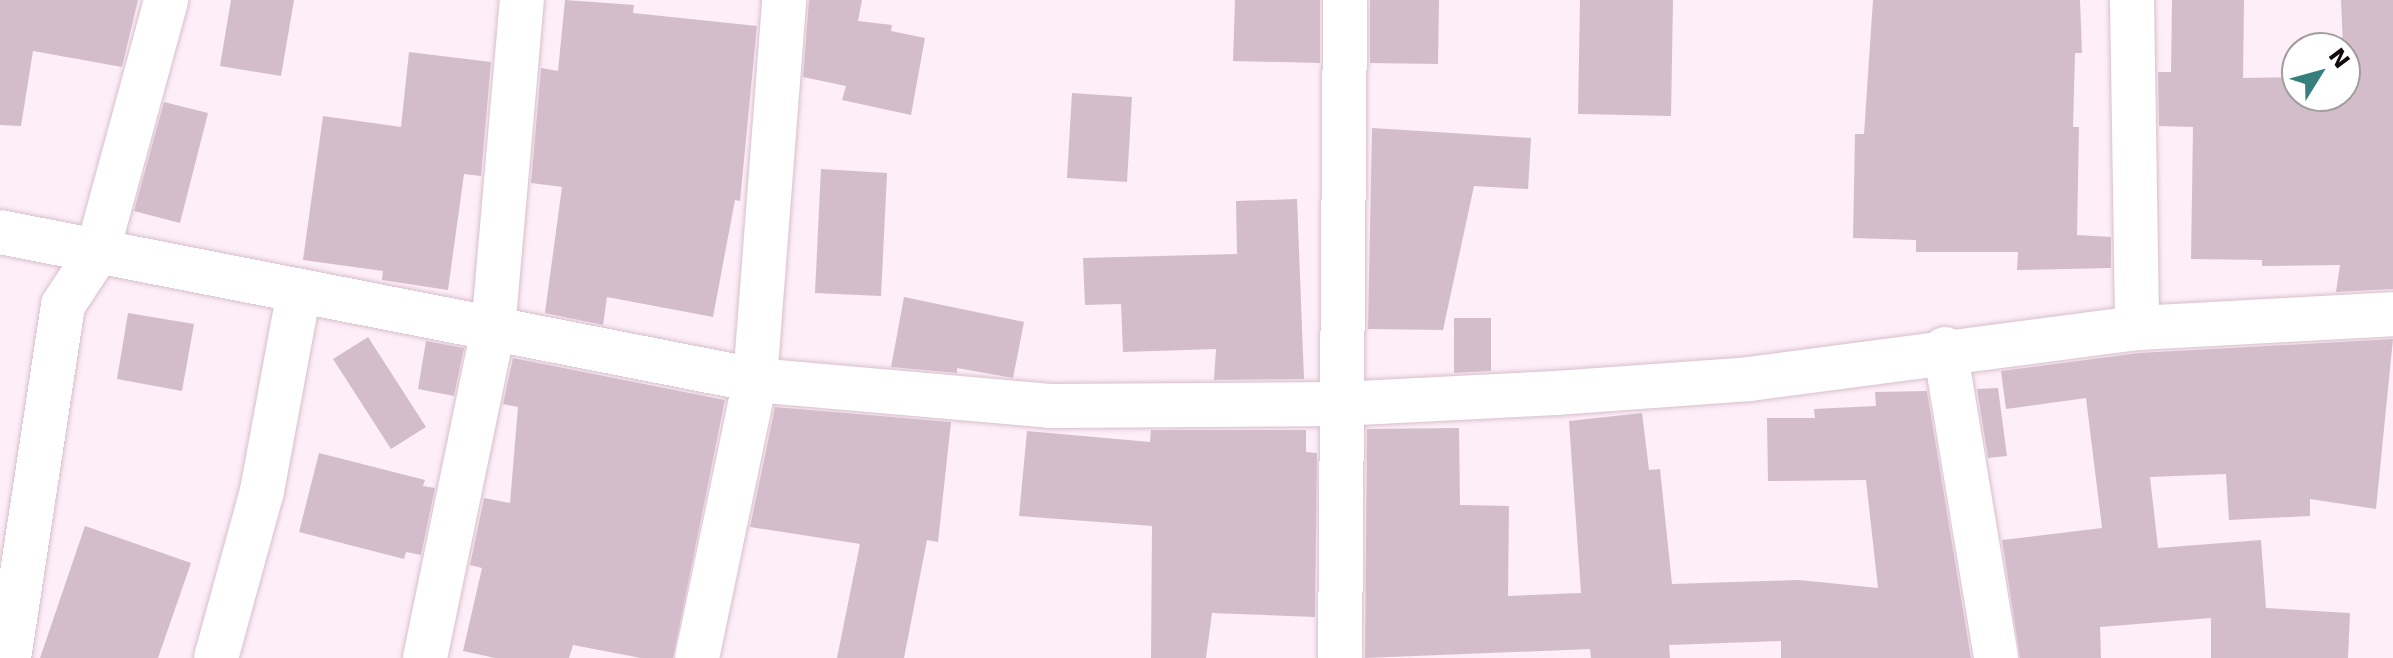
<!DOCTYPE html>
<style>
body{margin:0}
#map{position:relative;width:2393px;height:658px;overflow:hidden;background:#fdeef7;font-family:"DejaVu Sans",sans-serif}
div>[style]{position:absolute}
.building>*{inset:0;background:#d4bdcb}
.roads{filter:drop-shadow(0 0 2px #d7bfcd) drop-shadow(0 0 2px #d7bfcd)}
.minor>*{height:44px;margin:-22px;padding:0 22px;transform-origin:22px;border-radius:22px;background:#fff}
span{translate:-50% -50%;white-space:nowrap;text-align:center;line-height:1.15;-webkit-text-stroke:8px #fff;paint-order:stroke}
.north{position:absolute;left:2281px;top:32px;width:80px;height:80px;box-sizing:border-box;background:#fff;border:2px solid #a09d9f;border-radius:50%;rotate:53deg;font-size:22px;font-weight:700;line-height:32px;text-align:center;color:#120a0f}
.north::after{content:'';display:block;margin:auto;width:28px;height:36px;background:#377f7c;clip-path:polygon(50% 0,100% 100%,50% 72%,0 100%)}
</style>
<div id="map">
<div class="building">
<div style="clip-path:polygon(0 0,138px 0,122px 67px,33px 51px,21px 126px,0 125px)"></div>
<div style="clip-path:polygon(231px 0,294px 0,281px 76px,220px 66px)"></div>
<div style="clip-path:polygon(565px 0,634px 5px,633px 13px,757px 26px,740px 201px,735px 200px,713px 317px,607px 297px,603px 325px,545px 313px,562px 187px,531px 183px,541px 68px,558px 71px)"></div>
<div style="clip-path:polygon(809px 0,862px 0,858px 21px,892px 25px,891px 31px,925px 38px,911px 115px,842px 100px,846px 86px,803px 77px)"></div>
<div style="clip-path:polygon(1235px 0,1320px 0,1320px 63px,1233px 61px)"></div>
<div style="clip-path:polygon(1370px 0,1439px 0,1438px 64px,1370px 63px)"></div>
<div style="clip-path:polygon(1580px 0,1673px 0,1671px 116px,1578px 114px)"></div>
<div style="clip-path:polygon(1873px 0,2080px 0,2082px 53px,2075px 53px,2073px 127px,2079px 127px,2077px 235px,2111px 237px,2111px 268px,2017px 270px,2018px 252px,1916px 252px,1916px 240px,1853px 238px,1855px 134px,1864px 134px)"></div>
<div style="clip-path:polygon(2172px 0,2244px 0,2243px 78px,2297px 77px,2297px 96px,2345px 96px,2341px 0,2393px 0,2393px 289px,2336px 292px,2340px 265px,2262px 266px,2262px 260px,2191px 259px,2193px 127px,2159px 126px,2158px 72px,2171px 72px)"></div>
<div style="clip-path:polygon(409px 52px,491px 62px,481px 176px,464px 174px,448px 290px,382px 280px,383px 271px,303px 260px,323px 116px,401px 127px)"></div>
<div style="clip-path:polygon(1072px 93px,1132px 97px,1127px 182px,1067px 178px)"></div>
<div style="clip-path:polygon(164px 102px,208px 113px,180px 223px,134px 211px)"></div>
<div style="clip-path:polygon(1372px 128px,1531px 138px,1528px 189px,1474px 186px,1443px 330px,1368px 329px)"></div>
<div style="clip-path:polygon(821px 169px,887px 173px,881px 296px,815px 293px)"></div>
<div style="clip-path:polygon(1297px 199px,1304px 379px,1214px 380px,1216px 349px,1123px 352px,1121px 304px,1085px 305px,1083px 258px,1237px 254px,1236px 201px)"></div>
<div style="clip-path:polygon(904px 297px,1024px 322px,1013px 378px,957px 368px,957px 373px,891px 367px)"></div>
<div style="clip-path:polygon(128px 313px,194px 324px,182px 391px,117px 379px)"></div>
<div style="clip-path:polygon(1454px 318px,1491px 318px,1491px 371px,1454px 373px)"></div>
<div style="clip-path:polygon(368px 337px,426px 427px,391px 449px,333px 359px)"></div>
<div style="clip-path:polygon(2393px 339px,2376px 509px,2310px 499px,2310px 516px,2229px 520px,2226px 474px,2150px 477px,2158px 548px,2261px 540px,2266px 608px,2350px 613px,2348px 658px,2211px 658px,2211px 618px,2100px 627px,2101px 658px,2020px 658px,2002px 540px,2102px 528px,2086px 398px,2006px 409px,2001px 371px,2139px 353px)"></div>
<div style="clip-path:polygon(426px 341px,464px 348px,454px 396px,418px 389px)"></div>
<div style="clip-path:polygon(513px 358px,725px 400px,673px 658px,641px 658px,573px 645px,569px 658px,495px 658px,463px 651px,482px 568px,470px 565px,484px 498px,510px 503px,518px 407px,503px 404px)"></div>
<div style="clip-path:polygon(1998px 388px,2007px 456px,1988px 458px,1977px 389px)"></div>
<div style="clip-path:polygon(1927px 391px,1971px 658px,1781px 658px,1781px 641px,1669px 645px,1670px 658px,1591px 658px,1590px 649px,1365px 658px,1367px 429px,1459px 428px,1460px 505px,1509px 506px,1508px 596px,1581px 593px,1569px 421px,1642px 413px,1649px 470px,1660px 469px,1672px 584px,1799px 580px,1878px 588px,1866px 480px,1768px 481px,1767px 418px,1815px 418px,1814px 409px,1876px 406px,1875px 392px)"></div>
<div style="clip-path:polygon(775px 407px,951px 422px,938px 542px,927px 540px,904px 658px,837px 658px,860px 544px,750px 527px)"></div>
<div style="clip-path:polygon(1151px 430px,1306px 430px,1306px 452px,1317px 453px,1315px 617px,1212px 613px,1206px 658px,1151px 658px,1152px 526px,1019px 516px,1027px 431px,1150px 442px)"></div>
<div style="clip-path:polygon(319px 453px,425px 480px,423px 486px,435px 488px,421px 555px,406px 552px,404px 559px,299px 532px)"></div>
<div style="clip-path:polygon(85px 526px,191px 563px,158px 658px,40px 658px)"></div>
</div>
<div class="roads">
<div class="minor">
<div style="left:2132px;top:0;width:328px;rotate:89.1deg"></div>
<div style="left:0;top:232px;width:769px;rotate:11.09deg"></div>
<div style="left:755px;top:380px;width:296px;rotate:5deg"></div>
<div style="left:1050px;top:406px;width:289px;rotate:-0.4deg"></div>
<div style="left:1339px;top:404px;width:217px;rotate:-2.9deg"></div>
<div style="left:1556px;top:393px;width:194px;rotate:-4.1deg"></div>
<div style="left:1749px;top:379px;width:391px;rotate:-7.5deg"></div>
<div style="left:2137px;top:328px;width:256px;rotate:-3.1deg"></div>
<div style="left:1945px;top:349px;width:313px;rotate:80.6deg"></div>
<div style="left:9px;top:658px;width:357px;rotate:-81.3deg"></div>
<div style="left:63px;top:305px;width:62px;rotate:-56.8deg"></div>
<div style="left:97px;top:253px;width:262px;rotate:-74.7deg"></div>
<div style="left:216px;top:658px;width:173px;rotate:-74.6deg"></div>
<div style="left:262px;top:491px;width:203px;rotate:-79.5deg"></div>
<div style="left:425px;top:658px;width:335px;rotate:-78.3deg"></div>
<div style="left:493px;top:330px;width:331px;rotate:-85deg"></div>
<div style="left:697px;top:658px;width:284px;rotate:-78.2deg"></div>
<div style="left:755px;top:380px;width:381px;rotate:-85.6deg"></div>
<div style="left:1340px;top:658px;width:658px;rotate:-89.56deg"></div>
</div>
</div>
<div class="north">N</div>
</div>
